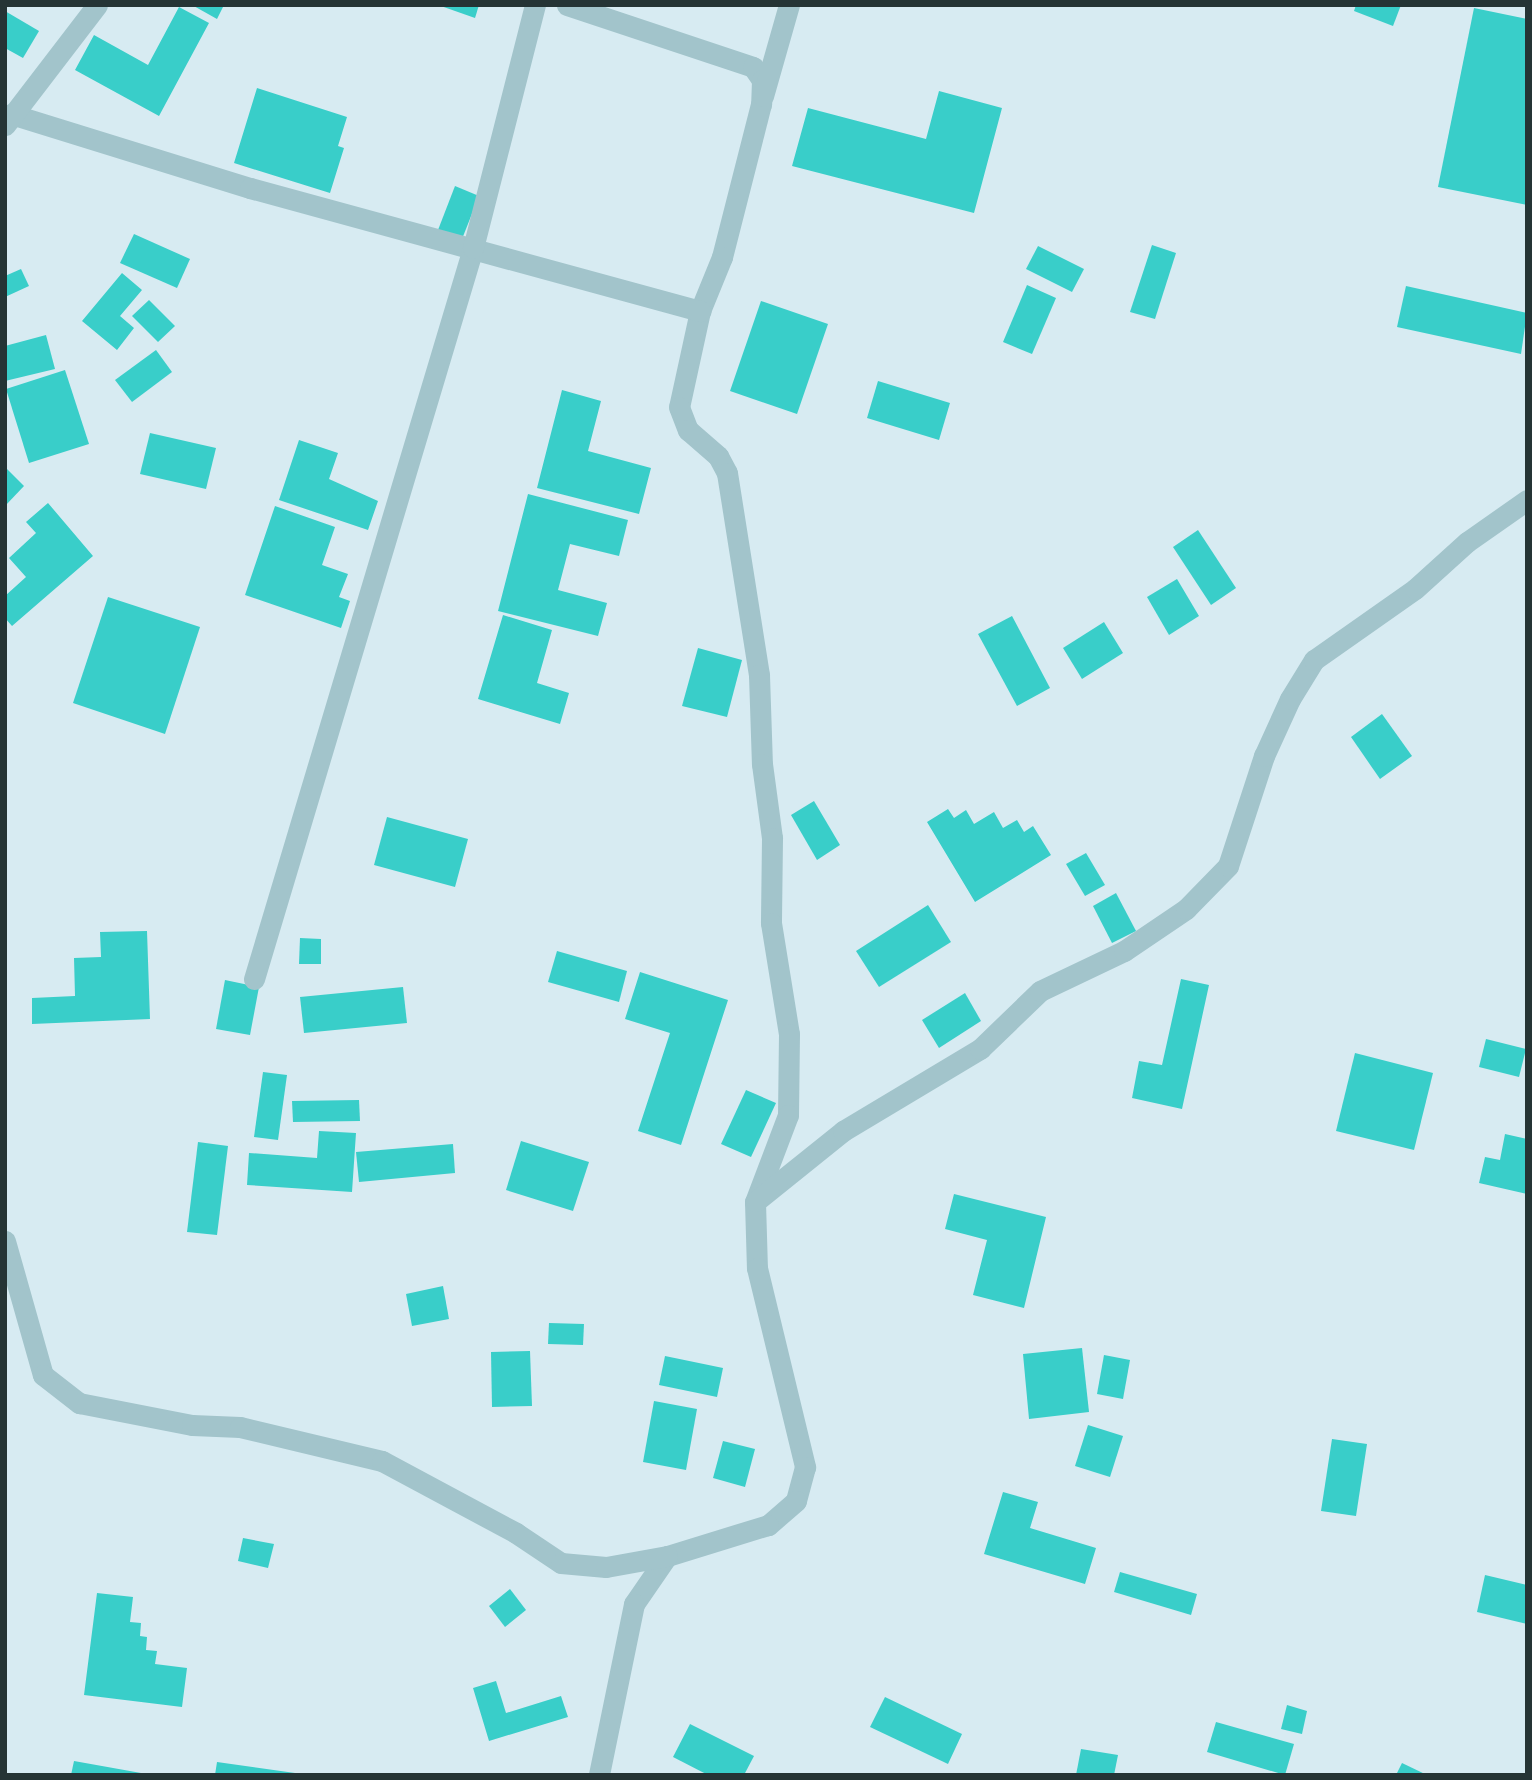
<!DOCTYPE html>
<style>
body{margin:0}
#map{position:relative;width:1532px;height:1780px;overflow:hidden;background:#d7ebf2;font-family:Overpass,sans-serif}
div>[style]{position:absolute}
.building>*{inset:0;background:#39cec9}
.street>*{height:21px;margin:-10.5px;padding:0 10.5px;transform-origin:10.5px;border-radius:10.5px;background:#a2c4cb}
span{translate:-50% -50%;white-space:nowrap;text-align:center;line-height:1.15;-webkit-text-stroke:6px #e3f4fa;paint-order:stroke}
.frame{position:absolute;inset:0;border:7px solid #253435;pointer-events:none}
</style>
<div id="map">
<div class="building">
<div style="clip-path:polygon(192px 5px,224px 5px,217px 19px)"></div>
<div style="clip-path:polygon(438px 5px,479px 5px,475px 18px)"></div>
<div style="clip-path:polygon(1356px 5px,1401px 5px,1393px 26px,1354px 11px)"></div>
<div style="clip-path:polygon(179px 7px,209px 23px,159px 116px,75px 70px,94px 35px,148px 65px)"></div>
<div style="clip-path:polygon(1474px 8px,1527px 19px,1527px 205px,1438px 187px)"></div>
<div style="clip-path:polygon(5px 11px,39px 31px,23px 58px,5px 48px)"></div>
<div style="clip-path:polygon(257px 88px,347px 117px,338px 146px,344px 148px,330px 193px,234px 163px)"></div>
<div style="clip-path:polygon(939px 91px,1002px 108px,974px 213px,792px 166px,808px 108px,926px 139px)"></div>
<div style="clip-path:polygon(455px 186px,479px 196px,462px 239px,438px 230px)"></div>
<div style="clip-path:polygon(134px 234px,190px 259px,177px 288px,120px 263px)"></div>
<div style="clip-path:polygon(1152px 245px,1176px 253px,1155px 319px,1130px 312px)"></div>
<div style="clip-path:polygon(1038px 246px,1084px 269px,1072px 292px,1026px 269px)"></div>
<div style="clip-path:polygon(21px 269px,29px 286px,5px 297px,5px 276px)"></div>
<div style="clip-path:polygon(122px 273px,142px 290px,120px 316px,134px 328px,117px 350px,82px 321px)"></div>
<div style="clip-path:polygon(1027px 285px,1056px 298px,1032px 354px,1003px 342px)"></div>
<div style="clip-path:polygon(1406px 286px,1527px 313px,1521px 354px,1397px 327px)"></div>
<div style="clip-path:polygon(149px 300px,175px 326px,158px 342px,132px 316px)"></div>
<div style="clip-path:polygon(761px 301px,828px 324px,797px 414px,730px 391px)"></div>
<div style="clip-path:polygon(46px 335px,55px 369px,5px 381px,5px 346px)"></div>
<div style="clip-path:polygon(156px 350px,172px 372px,132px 402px,115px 380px)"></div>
<div style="clip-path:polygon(65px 370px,89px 444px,29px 463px,6px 389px)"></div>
<div style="clip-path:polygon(878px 381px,950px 403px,939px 440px,867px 418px)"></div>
<div style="clip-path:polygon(562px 390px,601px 401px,588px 451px,651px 468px,639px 514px,537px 488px)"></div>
<div style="clip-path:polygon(150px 433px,216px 448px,206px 489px,140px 474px)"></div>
<div style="clip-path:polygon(299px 440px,338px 453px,329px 479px,378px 501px,368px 530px,279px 500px)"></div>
<div style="clip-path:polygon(5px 467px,24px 486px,5px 506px)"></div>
<div style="clip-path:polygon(528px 494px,628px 520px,619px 556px,570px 544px,558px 590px,607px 603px,598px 636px,498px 611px)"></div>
<div style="clip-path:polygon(48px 503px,93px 556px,12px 626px,5px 618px,5px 596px,26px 577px,9px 558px,36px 533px,26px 522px)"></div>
<div style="clip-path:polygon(275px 506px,335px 527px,322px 565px,348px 574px,339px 597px,350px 601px,341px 628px,245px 595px)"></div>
<div style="clip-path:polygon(1198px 530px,1236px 588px,1211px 605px,1173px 547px)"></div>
<div style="clip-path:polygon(1177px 579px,1199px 616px,1169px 635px,1147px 597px)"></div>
<div style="clip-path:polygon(108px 597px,200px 627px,165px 734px,73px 703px)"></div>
<div style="clip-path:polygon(503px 615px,552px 630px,537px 683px,569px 693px,560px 724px,478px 699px)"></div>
<div style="clip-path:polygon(1012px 616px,1050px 688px,1017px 706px,978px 634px)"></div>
<div style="clip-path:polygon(1104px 622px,1123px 653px,1082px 679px,1063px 648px)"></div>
<div style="clip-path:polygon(698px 648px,742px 660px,727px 717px,682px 706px)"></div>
<div style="clip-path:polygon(1382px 714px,1412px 756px,1380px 779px,1351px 737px)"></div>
<div style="clip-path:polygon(814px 801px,840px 845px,817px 860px,791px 815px)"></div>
<div style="clip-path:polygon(948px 809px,954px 818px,966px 810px,974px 824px,994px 812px,1003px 828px,1017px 820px,1024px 832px,1033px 826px,1051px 855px,975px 902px,927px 822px)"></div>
<div style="clip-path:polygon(387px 817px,468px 839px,455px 887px,374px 865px)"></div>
<div style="clip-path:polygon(1086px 853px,1105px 885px,1085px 896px,1066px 864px)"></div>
<div style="clip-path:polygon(1116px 893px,1136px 931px,1112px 943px,1093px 906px)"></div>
<div style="clip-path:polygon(928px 905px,951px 942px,879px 987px,856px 951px)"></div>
<div style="clip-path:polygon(147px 931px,150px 1019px,32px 1024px,32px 998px,75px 996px,74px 958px,101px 957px,100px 932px)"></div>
<div style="clip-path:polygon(300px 938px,321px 939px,321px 964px,299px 964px)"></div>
<div style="clip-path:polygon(557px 951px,627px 971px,619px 1002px,548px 982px)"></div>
<div style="clip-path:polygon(640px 972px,728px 1000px,681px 1145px,638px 1131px,670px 1033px,625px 1019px)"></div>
<div style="clip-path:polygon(1181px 979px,1209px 985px,1182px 1109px,1132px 1098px,1139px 1061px,1162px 1065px)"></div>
<div style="clip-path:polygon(225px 980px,259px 987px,250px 1035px,216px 1029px)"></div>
<div style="clip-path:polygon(403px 987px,407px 1023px,304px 1033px,300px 997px)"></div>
<div style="clip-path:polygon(965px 993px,981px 1021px,939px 1048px,922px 1020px)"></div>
<div style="clip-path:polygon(1486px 1039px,1526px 1049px,1519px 1077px,1479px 1067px)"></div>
<div style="clip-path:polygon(1355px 1053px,1433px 1073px,1414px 1150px,1336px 1131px)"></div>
<div style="clip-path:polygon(263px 1072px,287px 1075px,278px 1140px,254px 1137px)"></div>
<div style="clip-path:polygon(746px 1090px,776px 1103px,751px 1157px,721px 1144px)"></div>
<div style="clip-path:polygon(359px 1100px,360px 1121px,293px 1122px,292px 1101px)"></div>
<div style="clip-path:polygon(319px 1131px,356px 1133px,352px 1192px,247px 1185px,249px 1153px,317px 1158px)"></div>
<div style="clip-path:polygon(1505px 1134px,1527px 1139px,1527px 1194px,1479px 1183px,1485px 1157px,1500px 1160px)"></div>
<div style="clip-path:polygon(521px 1141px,589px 1162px,573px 1211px,506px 1190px)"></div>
<div style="clip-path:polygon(198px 1142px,228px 1146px,217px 1235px,187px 1232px)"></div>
<div style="clip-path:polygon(453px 1144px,455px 1173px,359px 1182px,356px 1152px)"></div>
<div style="clip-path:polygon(954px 1194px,1046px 1217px,1024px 1308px,973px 1295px,987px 1240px,945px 1229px)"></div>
<div style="clip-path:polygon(443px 1286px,449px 1319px,412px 1326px,406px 1294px)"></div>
<div style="clip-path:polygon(549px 1323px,584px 1324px,583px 1345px,548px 1344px)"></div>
<div style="clip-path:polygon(1082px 1348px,1089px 1412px,1029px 1419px,1023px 1354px)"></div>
<div style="clip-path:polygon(530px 1351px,532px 1406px,492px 1407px,491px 1352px)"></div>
<div style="clip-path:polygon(1104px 1355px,1130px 1360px,1123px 1399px,1097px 1394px)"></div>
<div style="clip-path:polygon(665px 1356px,723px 1368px,717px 1397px,659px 1385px)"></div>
<div style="clip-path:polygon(654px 1401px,697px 1409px,686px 1470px,643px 1462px)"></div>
<div style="clip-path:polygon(1088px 1425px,1123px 1436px,1110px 1477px,1075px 1466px)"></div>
<div style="clip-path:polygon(1332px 1439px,1367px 1444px,1356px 1516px,1321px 1511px)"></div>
<div style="clip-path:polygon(723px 1441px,755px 1449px,745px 1487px,713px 1478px)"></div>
<div style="clip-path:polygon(1003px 1492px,1038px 1502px,1030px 1528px,1096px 1548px,1085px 1584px,984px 1554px)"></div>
<div style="clip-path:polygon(243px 1538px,274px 1544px,268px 1568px,238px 1561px)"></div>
<div style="clip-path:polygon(1120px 1572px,1197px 1594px,1191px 1615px,1114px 1592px)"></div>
<div style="clip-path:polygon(1485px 1575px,1527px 1585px,1527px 1624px,1477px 1612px)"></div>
<div style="clip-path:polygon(510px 1589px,526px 1610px,505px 1627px,489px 1606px)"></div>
<div style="clip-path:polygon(97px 1593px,133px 1597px,130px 1622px,141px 1623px,140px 1636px,147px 1637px,146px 1650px,157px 1651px,155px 1664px,187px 1668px,182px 1707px,84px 1695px)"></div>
<div style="clip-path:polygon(496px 1681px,506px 1713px,561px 1696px,568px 1717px,489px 1741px,473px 1688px)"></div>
<div style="clip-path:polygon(885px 1697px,962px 1734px,948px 1764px,870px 1727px)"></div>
<div style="clip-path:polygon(1287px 1705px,1307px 1711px,1302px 1734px,1281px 1729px)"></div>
<div style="clip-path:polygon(1216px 1722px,1294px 1744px,1285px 1775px,1207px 1752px)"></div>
<div style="clip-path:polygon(690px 1724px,754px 1756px,744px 1775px,708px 1775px,673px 1757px)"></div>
<div style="clip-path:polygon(1081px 1749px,1118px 1755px,1114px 1775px,1076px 1775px)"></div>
<div style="clip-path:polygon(74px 1761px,141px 1773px,141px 1775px,71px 1775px)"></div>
<div style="clip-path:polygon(217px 1762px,295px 1773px,295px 1775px,215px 1775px)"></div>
<div style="clip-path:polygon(1402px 1763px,1427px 1775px,1396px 1775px)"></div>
</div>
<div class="street">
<div style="left:567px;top:5px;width:196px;rotate:18.4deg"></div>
<div style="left:753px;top:67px;width:16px;rotate:55deg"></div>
<div style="left:762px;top:80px;width:24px;rotate:92deg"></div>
<div style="left:761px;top:104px;width:158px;rotate:104.3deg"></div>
<div style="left:722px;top:257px;width:58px;rotate:112.2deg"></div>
<div style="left:700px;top:311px;width:98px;rotate:102.3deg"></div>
<div style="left:679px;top:407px;width:25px;rotate:69deg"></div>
<div style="left:688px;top:430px;width:40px;rotate:41deg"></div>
<div style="left:718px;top:456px;width:19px;rotate:62deg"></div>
<div style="left:727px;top:473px;width:205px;rotate:81deg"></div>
<div style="left:759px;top:675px;width:89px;rotate:88.1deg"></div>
<div style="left:762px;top:764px;width:75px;rotate:82.3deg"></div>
<div style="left:772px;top:838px;width:85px;rotate:90.7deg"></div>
<div style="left:771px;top:923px;width:112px;rotate:80.8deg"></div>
<div style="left:789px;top:1034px;width:81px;rotate:90.7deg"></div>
<div style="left:788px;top:1115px;width:93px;rotate:110.8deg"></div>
<div style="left:755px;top:1202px;width:66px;rotate:88.3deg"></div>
<div style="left:757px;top:1268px;width:205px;rotate:76.4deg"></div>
<div style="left:805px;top:1467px;width:35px;rotate:105deg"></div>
<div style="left:796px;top:1501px;width:37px;rotate:139deg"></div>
<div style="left:768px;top:1525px;width:106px;rotate:162.9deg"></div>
<div style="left:667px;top:1556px;width:58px;rotate:124.5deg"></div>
<div style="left:634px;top:1604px;width:175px;rotate:101.6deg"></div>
<div style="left:763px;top:96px;width:95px;rotate:-74.1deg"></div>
<div style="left:11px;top:114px;width:250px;rotate:17.2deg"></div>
<div style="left:250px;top:188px;width:467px;rotate:15.3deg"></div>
<div style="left:5px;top:125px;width:151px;rotate:-52.5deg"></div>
<div style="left:254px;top:979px;width:763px;rotate:-73.32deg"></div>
<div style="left:473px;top:248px;width:251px;rotate:-75.7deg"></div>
<div style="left:756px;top:1201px;width:112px;rotate:-38.8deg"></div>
<div style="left:843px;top:1131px;width:160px;rotate:-30.9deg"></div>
<div style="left:980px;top:1049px;width:83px;rotate:-44deg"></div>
<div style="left:1040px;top:991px;width:93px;rotate:-25.5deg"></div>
<div style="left:1124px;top:951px;width:75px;rotate:-34.1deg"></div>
<div style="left:1186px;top:909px;width:60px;rotate:-45.7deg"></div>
<div style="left:1228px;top:866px;width:116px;rotate:-71.9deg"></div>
<div style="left:1264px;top:756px;width:63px;rotate:-65.5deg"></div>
<div style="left:1290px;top:699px;width:46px;rotate:-58.4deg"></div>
<div style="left:1314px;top:660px;width:123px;rotate:-35.1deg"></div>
<div style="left:1415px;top:589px;width:70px;rotate:-42.1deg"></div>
<div style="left:1467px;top:542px;width:73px;rotate:-35deg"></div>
<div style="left:5px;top:1241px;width:139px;rotate:74.2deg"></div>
<div style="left:43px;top:1375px;width:46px;rotate:37.9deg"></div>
<div style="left:79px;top:1403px;width:115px;rotate:11deg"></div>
<div style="left:192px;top:1425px;width:48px;rotate:2.4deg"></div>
<div style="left:240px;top:1427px;width:146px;rotate:13.5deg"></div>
<div style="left:382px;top:1461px;width:152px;rotate:28.2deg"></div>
<div style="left:516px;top:1533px;width:54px;rotate:33.7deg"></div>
<div style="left:561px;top:1563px;width:45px;rotate:5.1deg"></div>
<div style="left:606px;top:1567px;width:62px;rotate:-10.2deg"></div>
</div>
<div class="frame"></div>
</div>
